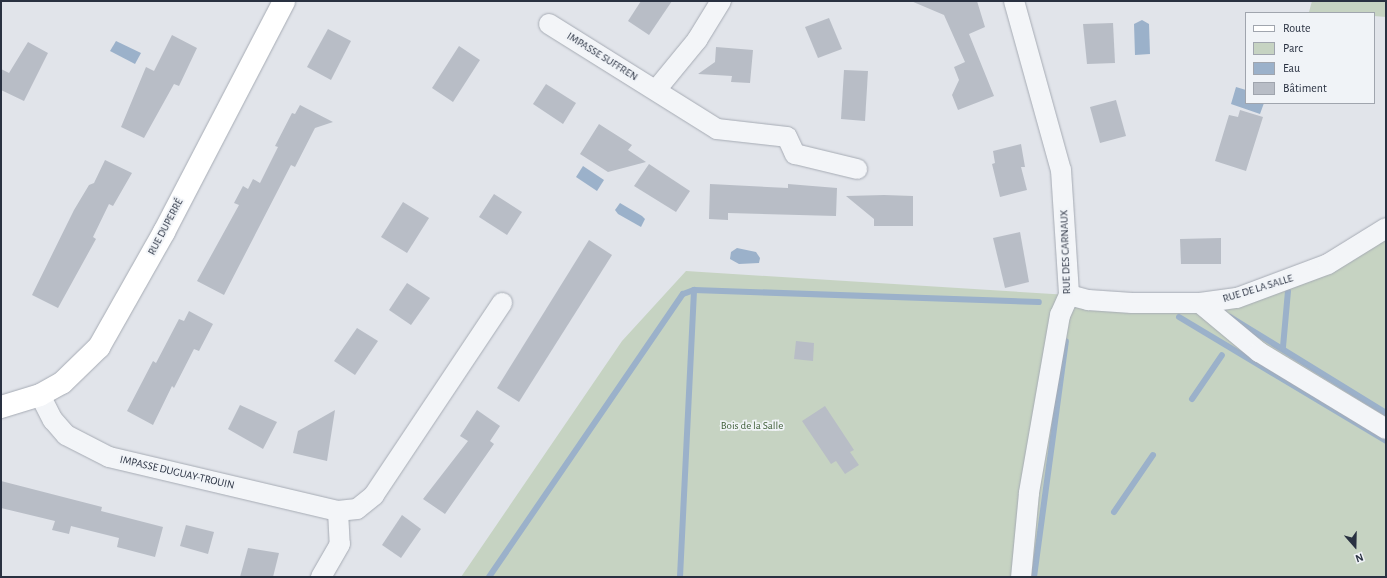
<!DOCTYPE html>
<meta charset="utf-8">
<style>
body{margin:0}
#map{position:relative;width:1387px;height:578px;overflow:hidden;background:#e1e4ea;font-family:"Alegreya Sans",sans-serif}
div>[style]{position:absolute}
.green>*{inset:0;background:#c6d3c2}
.water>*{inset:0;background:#9bb1ca}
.stream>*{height:6px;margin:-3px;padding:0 3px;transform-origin:3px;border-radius:3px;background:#9bb1ca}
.building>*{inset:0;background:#b8bdc6}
.roads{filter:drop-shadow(0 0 1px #a6abb4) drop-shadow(0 0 1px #a6abb4)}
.street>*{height:20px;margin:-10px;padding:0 10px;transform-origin:10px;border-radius:10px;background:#f3f5f8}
.secondary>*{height:22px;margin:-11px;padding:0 11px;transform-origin:11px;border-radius:11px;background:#fff}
span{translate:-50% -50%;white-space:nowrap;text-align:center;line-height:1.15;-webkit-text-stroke:3.5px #f0f3f7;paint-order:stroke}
.street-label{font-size:11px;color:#293141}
.park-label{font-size:11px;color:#3d5d36}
.frame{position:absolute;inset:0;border:2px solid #293141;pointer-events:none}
.legend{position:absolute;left:1245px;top:12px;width:130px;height:92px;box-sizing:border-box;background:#f0f3f7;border:1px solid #a0a5ae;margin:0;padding:5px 7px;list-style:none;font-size:12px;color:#293141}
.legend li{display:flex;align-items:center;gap:8px;height:20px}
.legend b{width:20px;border:1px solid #a0a5ae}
.north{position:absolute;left:1335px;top:526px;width:40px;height:40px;-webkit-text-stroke:3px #f0f3f7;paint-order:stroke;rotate:160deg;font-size:11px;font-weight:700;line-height:16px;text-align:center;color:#293141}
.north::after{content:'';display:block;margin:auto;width:14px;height:18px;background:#293141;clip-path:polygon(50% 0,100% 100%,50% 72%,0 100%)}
</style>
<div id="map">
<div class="green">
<div style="clip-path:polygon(1312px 1px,1386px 1px,1386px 17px,1374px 16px,1374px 13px,1309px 12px)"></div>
<div style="clip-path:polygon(1386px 228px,1386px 577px,461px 577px,622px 341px,686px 271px,1069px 295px,1237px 298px)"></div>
</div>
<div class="water">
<div style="clip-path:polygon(1142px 20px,1149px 24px,1150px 54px,1135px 55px,1134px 24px)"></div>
<div style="clip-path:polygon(116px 41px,141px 53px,135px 64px,110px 51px)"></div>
<div style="clip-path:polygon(1236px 87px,1246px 90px,1246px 103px,1264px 103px,1260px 114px,1231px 104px)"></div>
<div style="clip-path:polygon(583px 166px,604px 180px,597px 191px,576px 177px)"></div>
<div style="clip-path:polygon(620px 203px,642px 216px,645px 219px,641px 227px,618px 214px,615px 210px)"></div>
<div style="clip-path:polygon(737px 248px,756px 252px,760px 258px,759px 263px,739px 264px,730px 259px,731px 252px)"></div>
</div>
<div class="stream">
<div style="left:1179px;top:317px;width:241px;rotate:30.9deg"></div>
<div style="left:1230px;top:317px;width:183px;rotate:31.6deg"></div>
<div style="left:1283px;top:347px;width:56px;rotate:-84.9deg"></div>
<div style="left:1192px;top:399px;width:53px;rotate:-55.7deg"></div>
<div style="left:1114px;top:512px;width:69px;rotate:-55.6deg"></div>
<div style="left:489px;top:577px;width:343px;rotate:-55.6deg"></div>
<div style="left:683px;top:294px;width:12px;rotate:-20deg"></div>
<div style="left:694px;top:290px;width:345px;rotate:2deg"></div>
<div style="left:680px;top:577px;width:287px;rotate:-87.2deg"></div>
<div style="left:1034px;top:577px;width:238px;rotate:-82.3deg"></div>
</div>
<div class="building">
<div style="clip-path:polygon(641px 1px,672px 1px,649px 35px,628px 21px)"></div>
<div style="clip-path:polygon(911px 1px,977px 1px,985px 27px,969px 34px,994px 96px,958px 110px,952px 95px,959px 80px,954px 67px,965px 62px,944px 15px)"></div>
<div style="clip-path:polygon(829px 18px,842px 49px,818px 58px,805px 27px)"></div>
<div style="clip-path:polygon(1113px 23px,1115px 63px,1087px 64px,1083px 24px)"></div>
<div style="clip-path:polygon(328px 29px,351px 41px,331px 80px,307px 67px)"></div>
<div style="clip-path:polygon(172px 35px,197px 48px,179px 86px,174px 84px,144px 138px,121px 127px,146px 67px,154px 71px)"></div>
<div style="clip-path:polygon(28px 42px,48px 53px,24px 101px,1px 90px,1px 69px,9px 73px)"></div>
<div style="clip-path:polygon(459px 46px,480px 60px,453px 102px,432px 88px)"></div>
<div style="clip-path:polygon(716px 47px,753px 50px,750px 83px,731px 82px,732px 76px,698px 74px,715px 62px)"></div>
<div style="clip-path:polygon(844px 70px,868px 71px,865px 121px,841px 119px)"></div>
<div style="clip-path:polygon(546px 84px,576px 103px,563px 124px,533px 104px)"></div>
<div style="clip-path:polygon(1116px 100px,1126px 136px,1100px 143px,1090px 107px)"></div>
<div style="clip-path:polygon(300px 105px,333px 122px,315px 128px,295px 167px,291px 165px,224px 295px,197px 281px,239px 205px,234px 203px,243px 186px,248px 189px,253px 179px,260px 183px,278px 147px,275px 146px,292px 113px,295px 114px)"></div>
<div style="clip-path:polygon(1240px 110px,1263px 117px,1246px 171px,1215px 161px,1229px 115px,1238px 117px)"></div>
<div style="clip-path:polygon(599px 124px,632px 145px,628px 150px,646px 162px,608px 172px,580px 154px)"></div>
<div style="clip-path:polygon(1021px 144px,1025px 167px,1021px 167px,1027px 190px,1000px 197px,992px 164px,995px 163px,993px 151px)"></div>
<div style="clip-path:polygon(105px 160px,132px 173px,113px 206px,109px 204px,93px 237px,96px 239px,58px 308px,32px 295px,74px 210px,89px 185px,94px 183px)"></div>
<div style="clip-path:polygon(649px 164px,690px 191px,676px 212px,634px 186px)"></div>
<div style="clip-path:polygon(710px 184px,788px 188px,788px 184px,837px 188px,836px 216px,728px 213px,728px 220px,709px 219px)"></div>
<div style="clip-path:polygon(494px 194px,522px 212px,507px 235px,479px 217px)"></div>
<div style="clip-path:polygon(884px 195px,913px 196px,913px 226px,874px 226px,874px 219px,846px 196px)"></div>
<div style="clip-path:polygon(403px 202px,429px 218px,407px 253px,381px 237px)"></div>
<div style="clip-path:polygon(1020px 232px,1029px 282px,1005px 288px,993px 238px)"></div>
<div style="clip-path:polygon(1221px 238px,1221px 264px,1181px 264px,1180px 239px)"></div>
<div style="clip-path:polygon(589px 240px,612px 255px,519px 402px,497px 388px)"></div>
<div style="clip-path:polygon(407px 283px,430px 298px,411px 325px,389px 310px)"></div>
<div style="clip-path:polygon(189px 311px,213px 324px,199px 351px,194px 349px,174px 388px,172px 386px,153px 425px,127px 411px,153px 361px,156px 363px,179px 319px,184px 321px)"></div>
<div style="clip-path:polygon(357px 328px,378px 341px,355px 375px,334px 361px)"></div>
<div style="clip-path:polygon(796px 341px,814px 343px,813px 361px,794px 359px)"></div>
<div style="clip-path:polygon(240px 405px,277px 422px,263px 449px,228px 429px)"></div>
<div style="clip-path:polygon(825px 406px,854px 450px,850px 452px,859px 465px,845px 474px,836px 461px,831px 464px,802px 421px)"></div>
<div style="clip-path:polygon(335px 410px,327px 461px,293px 453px,298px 431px)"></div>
<div style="clip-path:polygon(477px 410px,500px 426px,490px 441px,494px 444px,445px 514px,423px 499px,468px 441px,460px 436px)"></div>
<div style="clip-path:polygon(1px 481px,102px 507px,101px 511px,163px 527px,155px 557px,117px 547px,119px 538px,71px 526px,69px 534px,52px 530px,55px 521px,1px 508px)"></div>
<div style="clip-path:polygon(402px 515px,421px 529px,401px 558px,382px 545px)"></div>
<div style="clip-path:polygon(186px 525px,214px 532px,208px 554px,180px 546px)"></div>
<div style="clip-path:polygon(248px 548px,279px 553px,273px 577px,240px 577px)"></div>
</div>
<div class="roads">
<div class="street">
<div style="left:1014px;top:1px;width:175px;rotate:74.5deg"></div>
<div style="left:1061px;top:170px;width:125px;rotate:86.3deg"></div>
<div style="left:1069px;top:295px;width:22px;rotate:114deg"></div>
<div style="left:1060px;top:315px;width:181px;rotate:99.9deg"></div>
<div style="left:1029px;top:493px;width:84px;rotate:95.4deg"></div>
<div style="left:549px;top:24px;width:198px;rotate:32deg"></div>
<div style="left:717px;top:129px;width:70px;rotate:6.5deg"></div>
<div style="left:787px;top:137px;width:19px;rotate:65deg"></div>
<div style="left:795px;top:154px;width:64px;rotate:13.6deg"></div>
<div style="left:656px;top:90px;width:65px;rotate:-50.6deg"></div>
<div style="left:697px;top:40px;width:46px;rotate:-58.4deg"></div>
<div style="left:1069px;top:295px;width:20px;rotate:15deg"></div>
<div style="left:1088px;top:300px;width:44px;rotate:3.9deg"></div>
<div style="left:1132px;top:303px;width:68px"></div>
<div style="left:1200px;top:303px;width:37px;rotate:-8deg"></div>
<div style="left:1237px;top:298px;width:97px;rotate:-20.5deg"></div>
<div style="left:1328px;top:264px;width:68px;rotate:-31.8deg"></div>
<div style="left:1200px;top:303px;width:77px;rotate:39.7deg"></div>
<div style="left:1259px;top:352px;width:149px;rotate:31.2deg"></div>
<div style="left:40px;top:395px;width:28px;rotate:63deg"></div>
<div style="left:53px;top:420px;width:20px;rotate:49deg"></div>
<div style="left:66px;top:435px;width:48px;rotate:27.1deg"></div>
<div style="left:109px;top:457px;width:235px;rotate:13.3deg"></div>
<div style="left:338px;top:511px;width:33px;rotate:87deg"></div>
<div style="left:340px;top:544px;width:38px;rotate:120deg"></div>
<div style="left:338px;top:511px;width:19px;rotate:-6deg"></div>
<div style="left:357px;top:509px;width:22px;rotate:-39deg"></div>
<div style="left:374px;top:495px;width:231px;rotate:-56.3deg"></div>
</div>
<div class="secondary">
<div style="left:1px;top:407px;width:41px;rotate:-17.1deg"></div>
<div style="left:40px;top:395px;width:25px;rotate:-29deg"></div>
<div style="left:62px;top:383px;width:52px;rotate:-44.2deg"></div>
<div style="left:99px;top:347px;width:132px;rotate:-60.5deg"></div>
<div style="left:164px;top:232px;width:260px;rotate:-62.5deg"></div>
</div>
</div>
<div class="street-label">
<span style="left:602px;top:57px;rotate:32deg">IMPASSE SUFFREN</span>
<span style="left:166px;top:227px;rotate:-62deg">RUE DUPERRÉ</span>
<span style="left:1066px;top:252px;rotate:-92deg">RUE DES CARNAUX</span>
<span style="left:1258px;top:289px;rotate:-17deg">RUE DE LA SALLE</span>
<span style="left:177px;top:473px;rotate:13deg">IMPASSE DUGUAY-TROUIN</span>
</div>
<div class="park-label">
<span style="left:752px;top:426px">Bois de la Salle</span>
</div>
<div class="frame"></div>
<ul class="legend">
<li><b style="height:5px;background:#fff"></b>Route</li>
<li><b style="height:11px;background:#c6d3c2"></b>Parc</li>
<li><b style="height:11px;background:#9bb1ca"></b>Eau</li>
<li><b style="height:11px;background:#b8bdc6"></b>Bâtiment</li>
</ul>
<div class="north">N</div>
</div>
